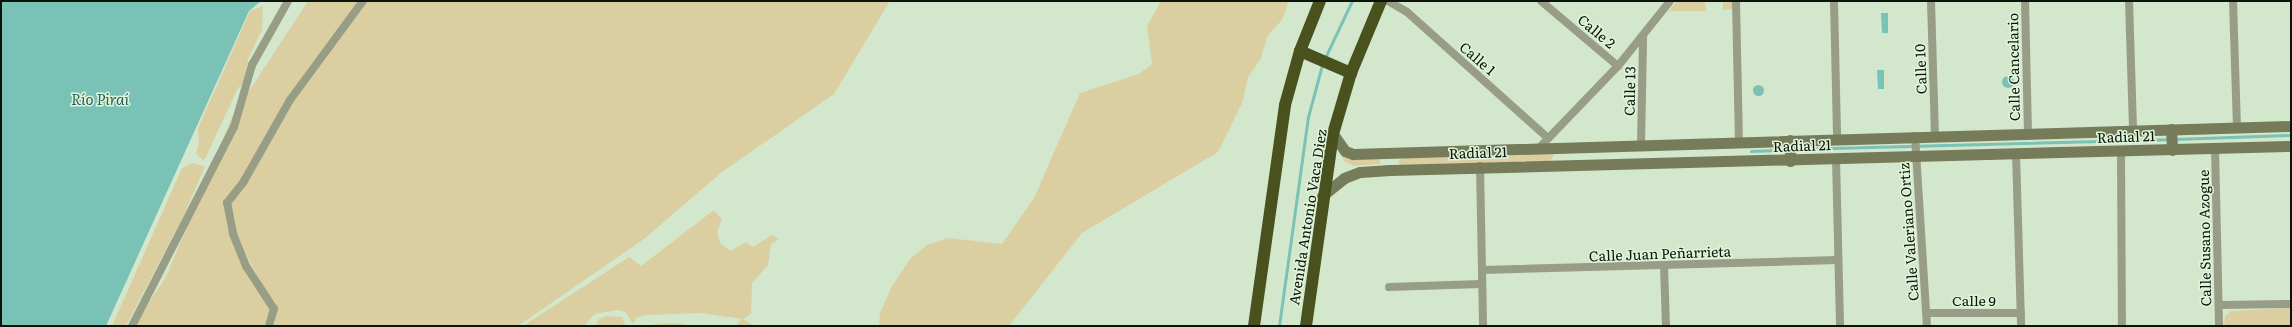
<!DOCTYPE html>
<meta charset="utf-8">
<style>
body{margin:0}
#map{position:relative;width:2292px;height:327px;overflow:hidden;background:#d3e7cd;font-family:Literata,serif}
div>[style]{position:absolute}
.green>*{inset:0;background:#dbcfa1}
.water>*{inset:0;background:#7bc2b6}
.round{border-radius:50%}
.stream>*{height:2.5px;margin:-1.25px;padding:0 1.25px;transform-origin:1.25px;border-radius:1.25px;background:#7bc2b6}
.street>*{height:8px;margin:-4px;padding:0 4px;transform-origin:4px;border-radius:4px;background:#989d86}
.secondary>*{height:11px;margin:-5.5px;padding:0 5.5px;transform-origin:5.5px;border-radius:5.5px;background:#767c5a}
.highway>*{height:12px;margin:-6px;padding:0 6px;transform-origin:6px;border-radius:6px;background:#49511e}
span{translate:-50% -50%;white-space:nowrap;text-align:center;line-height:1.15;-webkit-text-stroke:3px #e0f5da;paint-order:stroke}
.street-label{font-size:14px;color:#0c130a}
.water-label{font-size:15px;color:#255f57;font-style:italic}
.frame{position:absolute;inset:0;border:2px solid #0c130a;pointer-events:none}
</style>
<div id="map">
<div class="green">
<div style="clip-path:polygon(308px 1px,360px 1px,330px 43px,225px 212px,271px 311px,266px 326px,133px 326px,166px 277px,232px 117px)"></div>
<div style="clip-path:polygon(367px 1px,890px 1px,834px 94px,722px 172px,644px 239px,518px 326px,274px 326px,277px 310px,239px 243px,230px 204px,292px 103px)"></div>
<div style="clip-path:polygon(1161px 1px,1289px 1px,1282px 20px,1268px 35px,1260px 60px,1248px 77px,1243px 101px,1218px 152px,1082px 233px,1009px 326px,879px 326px,880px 313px,892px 286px,910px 259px,927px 245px,948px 238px,1002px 244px,1034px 198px,1080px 93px,1139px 74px,1152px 64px,1147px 26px)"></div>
<div style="clip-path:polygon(1677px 1px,1705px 1px,1706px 11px,1669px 11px)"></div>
<div style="clip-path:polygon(1723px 1px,1733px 1px,1734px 9px,1723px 10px)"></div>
<div style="clip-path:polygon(263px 6px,262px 30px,248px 59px,245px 83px,238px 88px,204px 161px,196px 154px,199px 143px,198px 128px,250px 11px)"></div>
<div style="clip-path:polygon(1339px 149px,1355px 159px,1379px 159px,1381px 164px,1354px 166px,1344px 161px)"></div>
<div style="clip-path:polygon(1555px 152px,1551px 161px,1400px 165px,1398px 161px,1402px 158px)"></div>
<div style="clip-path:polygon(193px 163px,205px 167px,182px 219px,126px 326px,112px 326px,182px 168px)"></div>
<div style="clip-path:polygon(714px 210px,722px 220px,717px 231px,720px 243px,730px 251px,746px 242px,753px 247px,772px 235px,779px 239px,771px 244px,768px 265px,752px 283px,751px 314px,743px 319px,755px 326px,735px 326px,742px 319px,701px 313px,647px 315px,637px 317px,633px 324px,625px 312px,617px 310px,595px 314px,584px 326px,523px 326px,629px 257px,641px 266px)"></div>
<div style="clip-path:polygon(2291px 308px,2291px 326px,2224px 326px,2225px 316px,2231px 311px)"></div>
<div style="clip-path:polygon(607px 316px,622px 317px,625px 326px,595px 326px,599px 319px)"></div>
<div style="clip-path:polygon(674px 323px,696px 326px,645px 326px,657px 324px)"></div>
</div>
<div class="water">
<div style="clip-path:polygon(1px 1px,261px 1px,249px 11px,106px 326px,1px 326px)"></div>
<div style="clip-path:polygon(1881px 13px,1888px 13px,1888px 33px,1882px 33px)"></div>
<div style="clip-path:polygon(1877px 70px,1884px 70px,1884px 89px,1878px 89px)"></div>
<div class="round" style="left:2002px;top:76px;width:12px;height:12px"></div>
<div class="round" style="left:1752.5px;top:84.5px;width:11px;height:11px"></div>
</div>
<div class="stream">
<div style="left:1325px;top:58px;width:63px;rotate:-64.7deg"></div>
<div style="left:2174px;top:139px;width:117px;rotate:-2deg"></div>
<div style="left:1794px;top:149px;width:375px;rotate:-1.5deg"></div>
<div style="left:1751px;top:151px;width:36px;rotate:-2deg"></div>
<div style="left:1279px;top:326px;width:211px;rotate:-82.1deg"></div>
<div style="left:1308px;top:117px;width:54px;rotate:-74.9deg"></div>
</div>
<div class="street">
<div style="left:1388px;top:1px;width:22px;rotate:30deg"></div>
<div style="left:1407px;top:12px;width:189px;rotate:41.8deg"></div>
<div style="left:1541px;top:1px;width:101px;rotate:40.2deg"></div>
<div style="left:1736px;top:1px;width:141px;rotate:88.8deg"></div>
<div style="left:1834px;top:1px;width:137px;rotate:88.7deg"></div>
<div style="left:1931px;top:1px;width:134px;rotate:88.3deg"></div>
<div style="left:2025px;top:1px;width:132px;rotate:88.7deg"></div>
<div style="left:2129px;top:1px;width:129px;rotate:88.2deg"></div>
<div style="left:2233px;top:1px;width:126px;rotate:88.2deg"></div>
<div style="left:1915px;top:136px;width:190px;rotate:86.4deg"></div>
<div style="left:1641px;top:145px;width:108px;rotate:-88.9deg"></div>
<div style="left:1540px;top:147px;width:112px;rotate:-46.1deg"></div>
<div style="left:1618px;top:66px;width:83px;rotate:-51.3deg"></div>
<div style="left:2215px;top:148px;width:178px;rotate:88.7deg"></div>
<div style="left:2121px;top:151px;width:175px;rotate:89.7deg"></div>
<div style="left:2016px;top:154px;width:172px;rotate:88.3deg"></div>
<div style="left:1836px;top:159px;width:167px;rotate:88.6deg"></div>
<div style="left:1480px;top:166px;width:160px;rotate:88.9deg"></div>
<div style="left:1664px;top:266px;width:60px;rotate:88.1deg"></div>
<div style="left:1482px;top:270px;width:356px;rotate:-1.6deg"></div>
<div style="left:1389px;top:287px;width:93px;rotate:-1.8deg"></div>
<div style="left:2219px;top:305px;width:72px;rotate:-0.8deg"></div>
<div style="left:1927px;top:313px;width:94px"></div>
<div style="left:132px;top:326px;width:224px;rotate:-62.9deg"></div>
<div style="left:234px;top:127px;width:65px;rotate:-73.8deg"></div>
<div style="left:252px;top:65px;width:73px;rotate:-60.6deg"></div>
<div style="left:269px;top:326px;width:18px;rotate:-74deg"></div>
<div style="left:274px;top:309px;width:51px;rotate:-123.1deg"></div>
<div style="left:246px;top:266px;width:35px;rotate:-112deg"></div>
<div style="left:233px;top:233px;width:31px;rotate:-101deg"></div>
<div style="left:227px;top:203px;width:28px;rotate:-52deg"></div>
<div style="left:244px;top:181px;width:93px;rotate:-60.4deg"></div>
<div style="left:290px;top:100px;width:123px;rotate:-53.6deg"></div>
</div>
<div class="secondary">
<div style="left:2171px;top:129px;width:21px;rotate:87deg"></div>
<div style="left:1333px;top:134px;width:21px;rotate:55deg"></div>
<div style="left:1345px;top:151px;width:9px;rotate:21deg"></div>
<div style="left:1353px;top:154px;width:938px;rotate:-1.71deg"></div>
<div style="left:1790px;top:140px;width:21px;rotate:90deg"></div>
<div style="left:1322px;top:196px;width:28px;rotate:-39deg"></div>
<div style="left:1344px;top:178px;width:17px;rotate:-21deg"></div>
<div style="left:1360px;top:172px;width:30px;rotate:-4deg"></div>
<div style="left:1390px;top:170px;width:901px;rotate:-1.53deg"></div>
</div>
<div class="highway">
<div style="left:1300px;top:51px;width:56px;rotate:23.3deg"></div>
<div style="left:1254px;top:326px;width:223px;rotate:-82deg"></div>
<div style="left:1285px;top:105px;width:56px;rotate:-74.5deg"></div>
<div style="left:1300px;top:51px;width:54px;rotate:-68.2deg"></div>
<div style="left:1306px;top:326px;width:194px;rotate:-82deg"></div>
<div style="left:1333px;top:134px;width:64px;rotate:-73.6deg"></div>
<div style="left:1351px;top:73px;width:78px;rotate:-67.4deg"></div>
</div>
<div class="street-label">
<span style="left:1597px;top:31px;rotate:40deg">Calle 2</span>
<span style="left:1478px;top:58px;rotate:41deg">Calle 1</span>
<span style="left:2013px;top:67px;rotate:-91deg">Calle Cancelario</span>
<span style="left:1920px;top:69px;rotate:-92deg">Calle 10</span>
<span style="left:1629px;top:91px;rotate:-89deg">Calle 13</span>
<span style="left:2126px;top:136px;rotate:-2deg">Radial 21</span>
<span style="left:1802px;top:145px;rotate:-2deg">Radial 21</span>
<span style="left:1478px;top:152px;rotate:-2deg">Radial 21</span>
<span style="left:1307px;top:217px;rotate:-81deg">Avenida Antonio Vaca Diez</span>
<span style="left:1908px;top:232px;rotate:-94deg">Calle Valeriano Ortiz</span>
<span style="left:2204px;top:238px;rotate:-91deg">Calle Susano Azogue</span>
<span style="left:1660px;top:253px;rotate:-2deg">Calle Juan Peñarrieta</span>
<span style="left:1974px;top:300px">Calle 9</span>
</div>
<div class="water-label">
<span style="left:100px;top:99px">Río Piraí</span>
</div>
<div class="frame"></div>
</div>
